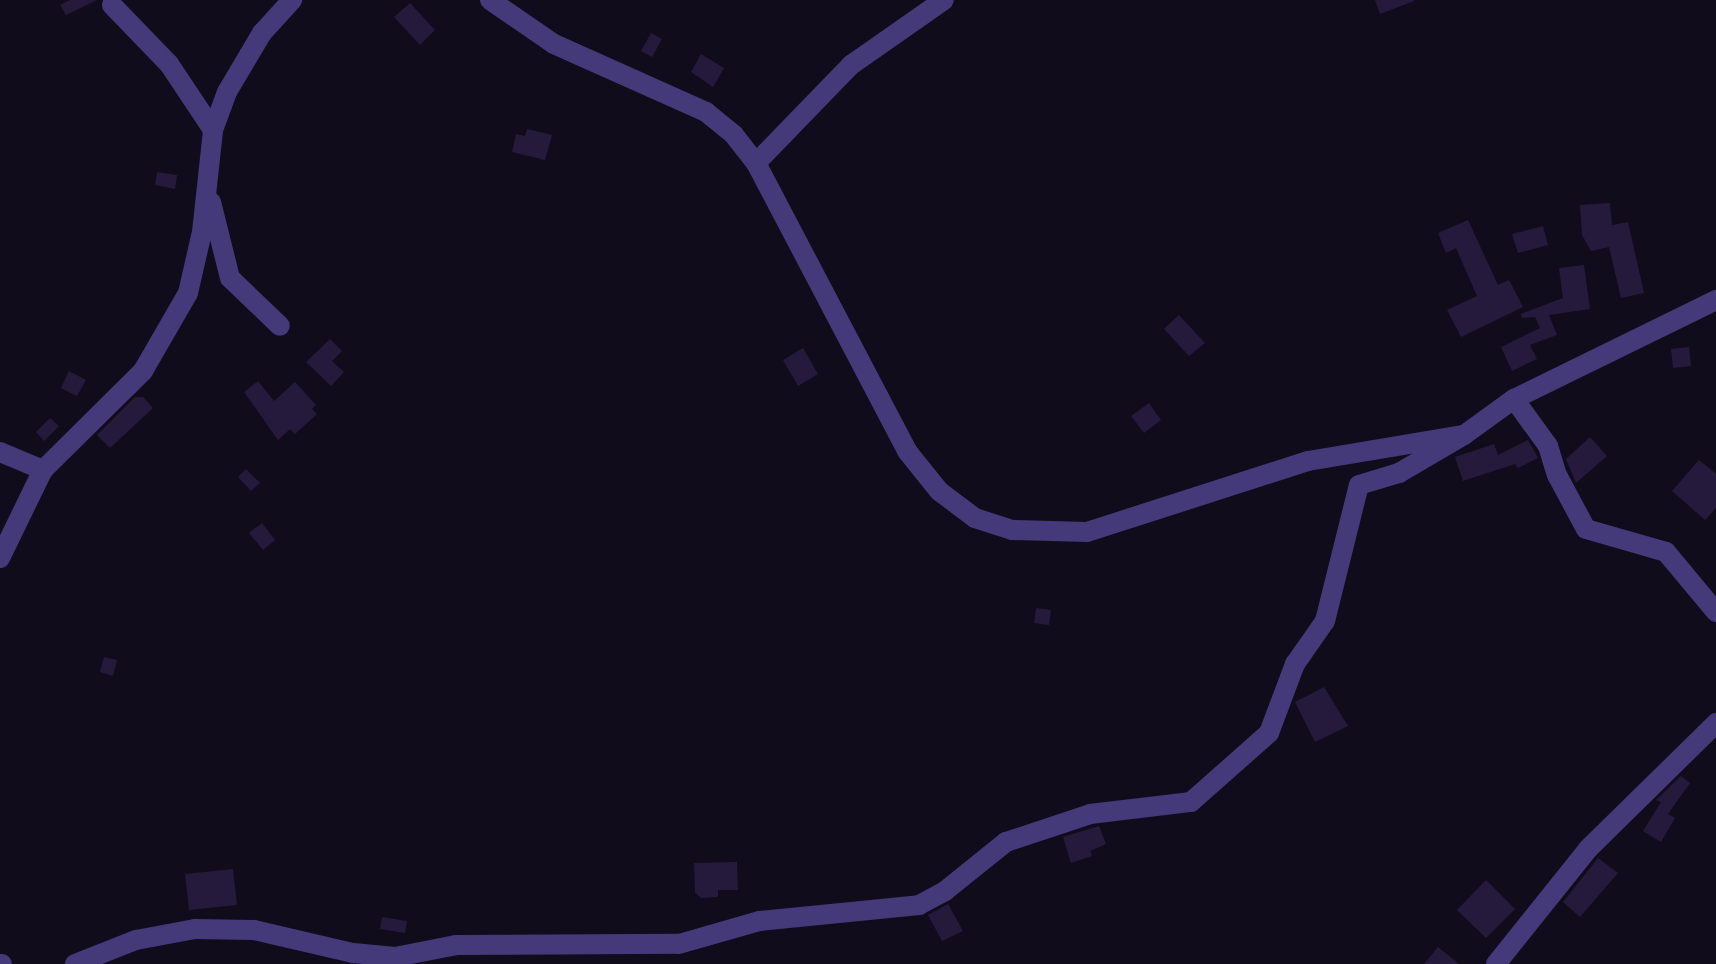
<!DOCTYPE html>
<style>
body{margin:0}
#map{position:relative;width:1716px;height:964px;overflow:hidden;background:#110c1c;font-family:"Alegreya Sans",sans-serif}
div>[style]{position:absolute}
.building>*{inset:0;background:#251a3c}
.minor>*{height:20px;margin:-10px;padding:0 10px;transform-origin:10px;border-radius:10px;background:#443a79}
span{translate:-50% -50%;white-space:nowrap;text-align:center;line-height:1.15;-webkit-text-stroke:6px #110c1c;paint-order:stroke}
</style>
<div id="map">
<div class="building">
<div style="clip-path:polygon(70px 0,97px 0,66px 15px,60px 5px)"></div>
<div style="clip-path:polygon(1375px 0,1414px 0,1414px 1px,1380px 14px)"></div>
<div style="clip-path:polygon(410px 3px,435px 30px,420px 45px,394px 17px)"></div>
<div style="clip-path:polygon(651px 33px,662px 39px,652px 57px,641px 51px)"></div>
<div style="clip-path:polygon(701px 54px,724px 68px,713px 87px,691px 72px)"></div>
<div style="clip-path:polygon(527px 129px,552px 135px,545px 160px,512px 152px,516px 134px,525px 136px)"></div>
<div style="clip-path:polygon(157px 172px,177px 175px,175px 189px,155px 185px)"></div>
<div style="clip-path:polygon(1610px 203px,1612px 225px,1628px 222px,1644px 293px,1621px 298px,1609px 247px,1591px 251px,1582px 235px,1580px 205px)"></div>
<div style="clip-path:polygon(1468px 220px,1498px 285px,1509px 280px,1523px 307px,1461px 337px,1447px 310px,1477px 296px,1456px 248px,1446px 253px,1438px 233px)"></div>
<div style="clip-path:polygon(1543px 226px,1548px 245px,1518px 253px,1512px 234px)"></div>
<div style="clip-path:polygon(1584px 265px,1590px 309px,1549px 315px,1557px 335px,1530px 345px,1537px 359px,1512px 371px,1501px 347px,1540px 328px,1535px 317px,1522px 318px,1521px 314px,1563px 298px,1559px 268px)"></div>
<div style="clip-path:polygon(1179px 315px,1205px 343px,1189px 356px,1164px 329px)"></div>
<div style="clip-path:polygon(330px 339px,342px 351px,332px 361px,344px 372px,331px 386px,306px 362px)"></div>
<div style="clip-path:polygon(1689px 347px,1691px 366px,1673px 368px,1671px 349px)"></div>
<div style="clip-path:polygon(803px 348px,818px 374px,798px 386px,783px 360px)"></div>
<div style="clip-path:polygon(69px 371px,86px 380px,77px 396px,61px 388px)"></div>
<div style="clip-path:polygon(258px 381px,274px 401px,295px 382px,316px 405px,312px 409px,317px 414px,295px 434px,290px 429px,278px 440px,244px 392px)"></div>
<div style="clip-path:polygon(135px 397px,143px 397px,153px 408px,110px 448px,97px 435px)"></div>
<div style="clip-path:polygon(1149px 403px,1161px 420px,1144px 433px,1131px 416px)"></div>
<div style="clip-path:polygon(50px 418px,59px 426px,44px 441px,36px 432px)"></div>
<div style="clip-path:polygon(1590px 437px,1607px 456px,1576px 483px,1566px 459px)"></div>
<div style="clip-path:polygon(1528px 440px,1538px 458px,1518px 468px,1515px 464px,1463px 481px,1455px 457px,1494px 444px,1498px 455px)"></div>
<div style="clip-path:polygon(1699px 460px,1716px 474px,1716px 508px,1705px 520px,1672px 491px)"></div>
<div style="clip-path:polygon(246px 469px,260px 483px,251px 491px,238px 477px)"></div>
<div style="clip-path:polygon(262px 523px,275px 540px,263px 550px,249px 533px)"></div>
<div style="clip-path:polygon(1036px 608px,1051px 610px,1049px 625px,1034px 623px)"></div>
<div style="clip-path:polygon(104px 657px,117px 660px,113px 676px,100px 672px)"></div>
<div style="clip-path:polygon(1324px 687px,1348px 726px,1315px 742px,1295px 702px)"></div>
<div style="clip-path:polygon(1681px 776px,1690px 783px,1668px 814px,1675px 818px,1661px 842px,1643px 831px,1661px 802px,1656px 800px)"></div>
<div style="clip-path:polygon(1099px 826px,1106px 844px,1090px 851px,1092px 856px,1071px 863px,1063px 837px)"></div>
<div style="clip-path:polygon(1598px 858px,1618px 873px,1580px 917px,1563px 902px)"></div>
<div style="clip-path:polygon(737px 862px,738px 890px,718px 890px,718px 897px,701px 898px,695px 893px,694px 863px)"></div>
<div style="clip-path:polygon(233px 869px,237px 905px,189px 910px,185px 874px)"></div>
<div style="clip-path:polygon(1486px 880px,1515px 909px,1486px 938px,1457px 910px)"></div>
<div style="clip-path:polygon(948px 904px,963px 931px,942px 941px,928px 915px)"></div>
<div style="clip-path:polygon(382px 917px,407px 921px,405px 933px,380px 929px)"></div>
<div style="clip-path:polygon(1438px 947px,1459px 964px,1424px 964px)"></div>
</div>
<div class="minor">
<div style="left:490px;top:0;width:78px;rotate:34.5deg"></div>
<div style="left:554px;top:44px;width:167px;rotate:24.1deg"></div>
<div style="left:706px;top:112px;width:36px;rotate:39deg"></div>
<div style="left:734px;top:135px;width:36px;rotate:52deg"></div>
<div style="left:756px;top:163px;width:325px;rotate:62.3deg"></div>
<div style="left:907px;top:451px;width:51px;rotate:51.3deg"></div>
<div style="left:939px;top:491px;width:45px;rotate:36.9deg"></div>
<div style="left:975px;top:518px;width:39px;rotate:18deg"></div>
<div style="left:1012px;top:530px;width:75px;rotate:1.5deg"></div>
<div style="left:1087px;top:532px;width:232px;rotate:-17.8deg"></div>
<div style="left:1308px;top:461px;width:158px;rotate:-9.5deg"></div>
<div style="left:1464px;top:435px;width:62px;rotate:-35.8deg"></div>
<div style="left:1514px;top:399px;width:225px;rotate:-26.1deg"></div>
<div style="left:112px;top:5px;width:82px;rotate:46deg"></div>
<div style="left:169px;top:64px;width:79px;rotate:56.3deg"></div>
<div style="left:756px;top:163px;width:136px;rotate:-45.9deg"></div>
<div style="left:851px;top:65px;width:113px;rotate:-35deg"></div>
<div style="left:211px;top:202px;width:78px;rotate:76deg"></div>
<div style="left:230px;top:278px;width:69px;rotate:43.8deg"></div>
<div style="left:1514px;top:399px;width:58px;rotate:54.1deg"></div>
<div style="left:1548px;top:446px;width:30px;rotate:73deg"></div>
<div style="left:1557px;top:475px;width:61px;rotate:61.8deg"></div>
<div style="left:1586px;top:529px;width:83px;rotate:16deg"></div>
<div style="left:1666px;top:552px;width:78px;rotate:50.2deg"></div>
<div style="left:0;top:452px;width:47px;rotate:22.7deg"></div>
<div style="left:0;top:558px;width:98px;rotate:-64deg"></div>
<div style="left:43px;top:470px;width:141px;rotate:-44.7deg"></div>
<div style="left:143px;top:371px;width:90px;rotate:-60deg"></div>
<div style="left:188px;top:293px;width:63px;rotate:-77.1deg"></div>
<div style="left:202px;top:232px;width:103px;rotate:-83.8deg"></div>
<div style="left:213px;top:130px;width:40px;rotate:-69.8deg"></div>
<div style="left:227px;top:92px;width:69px;rotate:-59.3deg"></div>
<div style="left:262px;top:33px;width:45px;rotate:-47.7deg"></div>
<div style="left:0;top:964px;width:2px"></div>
<div style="left:75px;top:964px;width:66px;rotate:-21.5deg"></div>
<div style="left:136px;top:940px;width:60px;rotate:-10.6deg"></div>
<div style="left:195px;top:929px;width:59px;rotate:1deg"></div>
<div style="left:254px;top:930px;width:102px;rotate:13.1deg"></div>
<div style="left:353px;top:953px;width:42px;rotate:5.4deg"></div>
<div style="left:395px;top:957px;width:62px;rotate:-11.1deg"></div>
<div style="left:456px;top:945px;width:223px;rotate:-0.3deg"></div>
<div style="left:679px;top:944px;width:84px;rotate:-15.9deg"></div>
<div style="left:760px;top:921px;width:160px;rotate:-5.7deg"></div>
<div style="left:919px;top:905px;width:30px;rotate:-28deg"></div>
<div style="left:945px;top:891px;width:78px;rotate:-38.8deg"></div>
<div style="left:1006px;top:842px;width:89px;rotate:-18.4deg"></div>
<div style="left:1090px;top:814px;width:102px;rotate:-6.8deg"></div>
<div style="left:1191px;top:802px;width:104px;rotate:-41.5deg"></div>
<div style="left:1269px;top:733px;width:74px;rotate:-69.4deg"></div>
<div style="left:1295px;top:664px;width:52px;rotate:-55.1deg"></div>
<div style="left:1325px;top:621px;width:140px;rotate:-76deg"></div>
<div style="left:1359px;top:485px;width:42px;rotate:-16.7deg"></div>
<div style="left:1399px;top:473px;width:75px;rotate:-30.3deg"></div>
<div style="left:1496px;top:964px;width:147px;rotate:-51.3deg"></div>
<div style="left:1588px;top:849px;width:180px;rotate:-44.5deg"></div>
</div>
</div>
